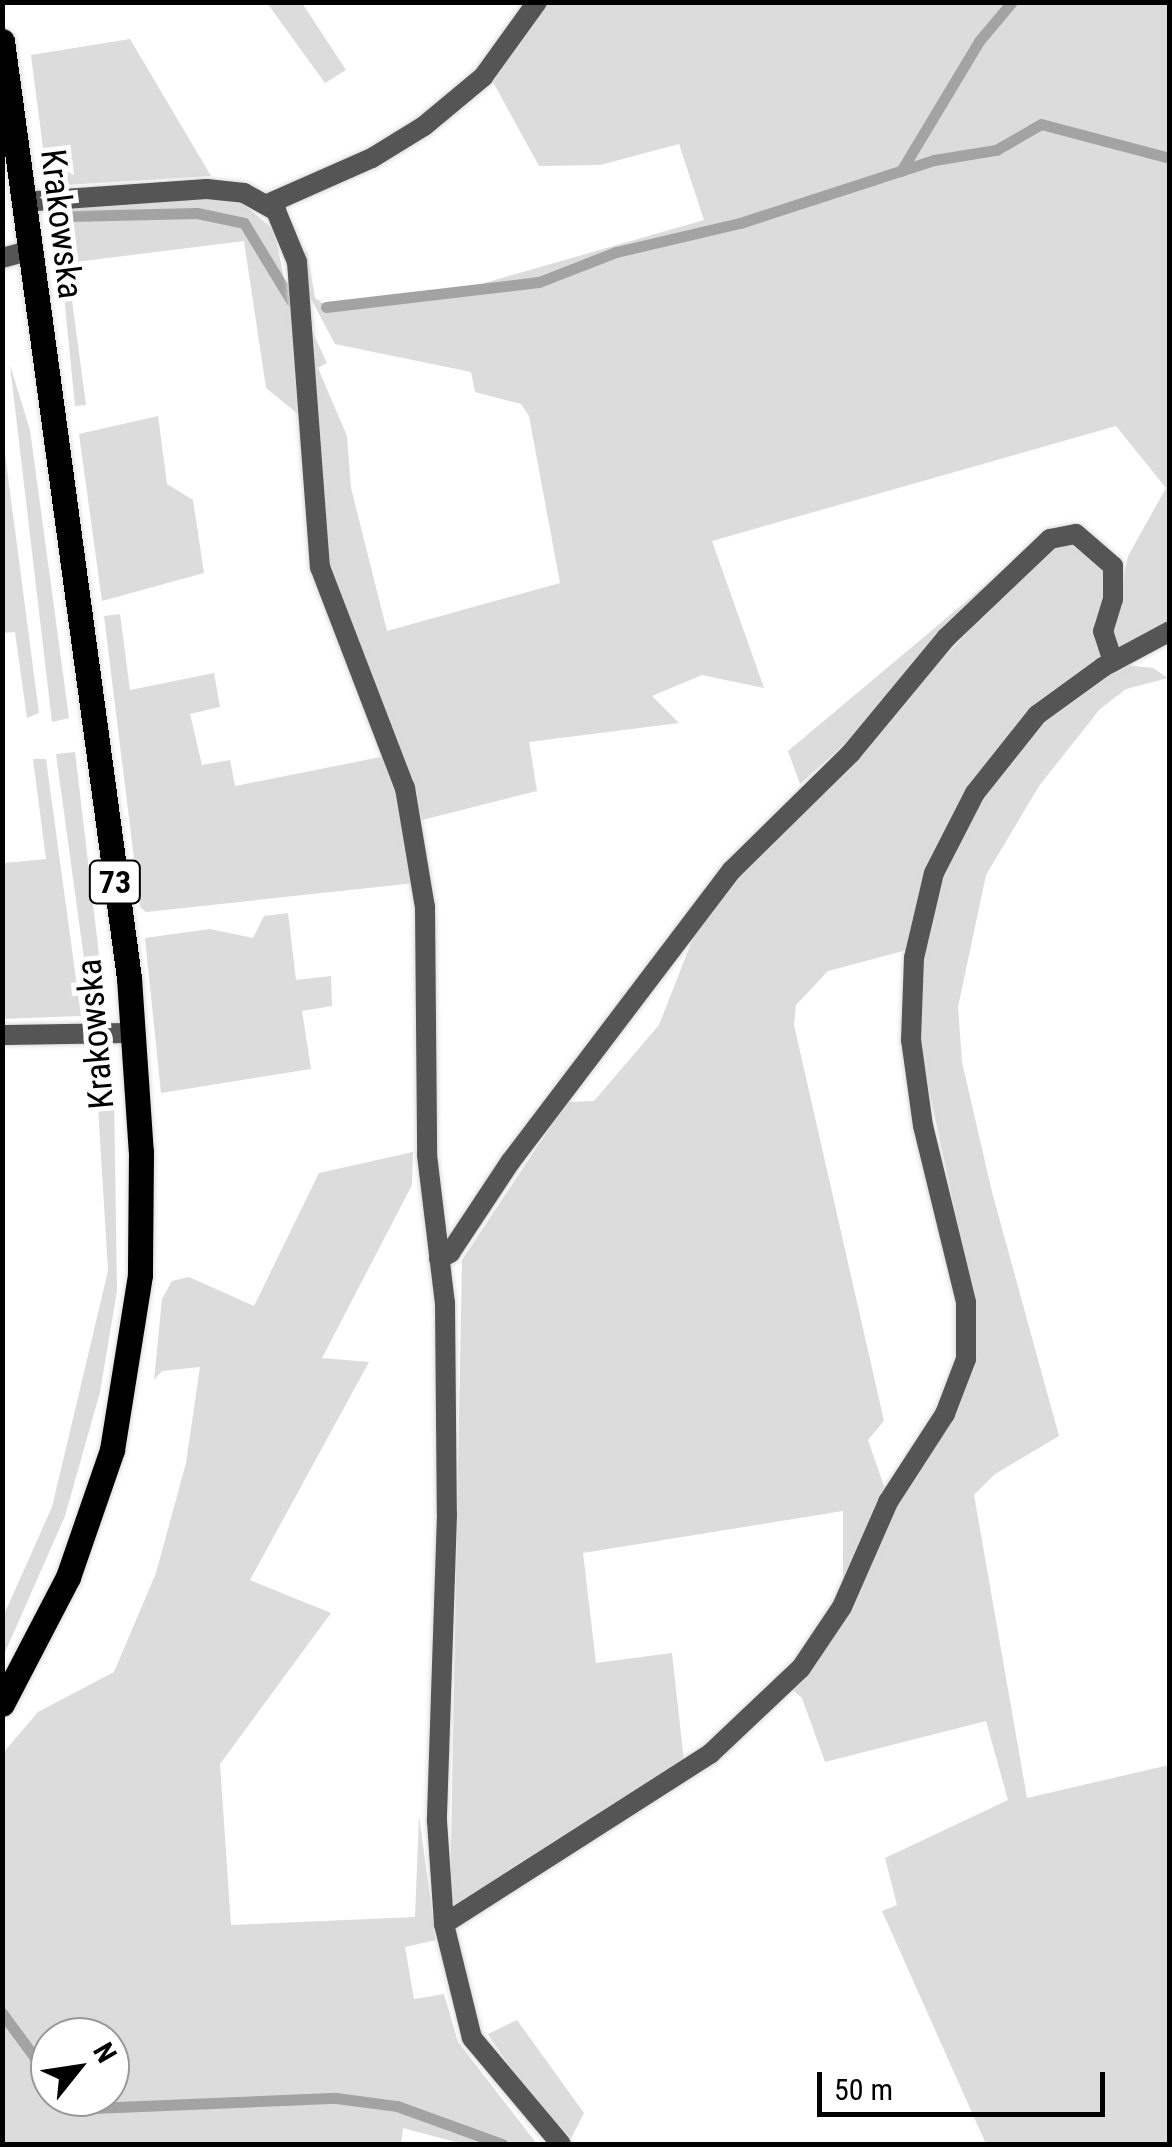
<!DOCTYPE html>
<style>
body{margin:0}
#map{position:relative;width:1172px;height:2147px;overflow:hidden;background:#fff;font-family:"Roboto Condensed",sans-serif}
div>[style]{position:absolute}
.green>*{inset:0;background:#dcdcdc}
.stream>*{height:11px;margin:-5.5px;padding:0 5.5px;transform-origin:5.5px;border-radius:5.5px;background:#a3a3a3}
.roads{filter:drop-shadow(0 0 2px #dbdbdb) drop-shadow(0 0 2px #dbdbdb)}
.lane>*{height:20px;margin:-10px;padding:0 10px;transform-origin:10px;border-radius:10px;background:#555}
.street>*{height:20px;margin:-10px;padding:0 10px;transform-origin:10px;border-radius:10px;background:#555}
.primary>*{height:25px;margin:-12.5px;padding:0 12.5px;transform-origin:12.5px;border-radius:12.5px;background:#000}
span{translate:-50% -50%;white-space:nowrap;text-align:center;line-height:1.15;-webkit-text-stroke:10px #fff;paint-order:stroke}
.shield-label span{padding:2px 8px;background:#fff;border:2px solid;border-radius:8px;-webkit-text-stroke-width:0}
.shield-label{font-size:32px;color:#000;font-weight:700}
.street-label{font-size:35px;color:#000}
.frame{position:absolute;inset:0;border:5px solid #000;pointer-events:none}
.north{position:absolute;left:30px;top:2017px;width:100px;height:100px;box-sizing:border-box;background:#fff;border:2px solid #999;border-radius:50%;rotate:60deg;font-size:28px;font-weight:700;line-height:40px;text-align:center;color:#000}
.north::after{content:'';display:block;margin:auto;width:35px;height:45px;background:#000;clip-path:polygon(50% 0,100% 100%,50% 72%,0 100%)}
.scale{position:absolute;left:817px;top:2072px;width:288px;height:45px;box-sizing:border-box;border:5px solid #000;border-top:0;padding-left:12px;font-size:30px;line-height:35px;white-space:nowrap;color:#000;-webkit-text-stroke:8px #fff;paint-order:stroke}
</style>
<div id="map">
<div class="green">
<div style="clip-path:polygon(267px 3px,302px 3px,346px 70px,325px 83px)"></div>
<div style="clip-path:polygon(543px 3px,1169px 3px,1169px 622px,1114px 651px,1111px 640px,1128px 556px,1166px 488px,1116px 426px,712px 541px,764px 688px,702px 675px,652px 696px,679px 723px,529px 742px,537px 791px,422px 820px,407px 768px,351px 642px,324px 547px,311px 329px,327px 363px,318px 368px,347px 436px,351px 488px,387px 631px,560px 583px,529px 416px,521px 404px,475px 392px,471px 372px,335px 344px,310px 297px,299px 251px,307px 252px,315px 298px,326px 305px,481px 284px,704px 220px,679px 144px,600px 165px,539px 166px,493px 82px)"></div>
<div style="clip-path:polygon(130px 39px,211px 176px,65px 185px,45px 164px,31px 55px)"></div>
<div style="clip-path:polygon(171px 196px,241px 202px,274px 230px,292px 316px,298px 414px,266px 388px,244px 241px,67px 263px,86px 405px,75px 406px,56px 215px,62px 207px)"></div>
<div style="clip-path:polygon(10px 365px,30px 430px,69px 718px,52px 722px)"></div>
<div style="clip-path:polygon(158px 416px,167px 484px,193px 500px,204px 573px,102px 601px,79px 434px)"></div>
<div style="clip-path:polygon(2px 431px,39px 713px,27px 718px,15px 632px,3px 633px)"></div>
<div style="clip-path:polygon(1066px 540px,1106px 568px,1106px 657px,986px 767px,907px 950px,828px 971px,796px 1005px,794px 1025px,884px 1421px,868px 1440px,886px 1492px,843px 1582px,843px 1511px,583px 1553px,596px 1663px,672px 1653px,684px 1761px,468px 1906px,450px 1902px,462px 1260px,567px 1102px,594px 1101px,659px 1025px,697px 928px,722px 894px,1039px 556px)"></div>
<div style="clip-path:polygon(999px 574px,863px 728px,800px 784px,788px 751px)"></div>
<div style="clip-path:polygon(120px 614px,130px 690px,214px 673px,220px 707px,190px 714px,202px 765px,230px 760px,235px 786px,386px 756px,405px 812px,415px 883px,146px 912px,140px 907px,104px 616px)"></div>
<div style="clip-path:polygon(1125px 665px,1153px 668px,1168px 678px,1126px 689px,1100px 709px,1039px 786px,986px 875px,958px 1007px,962px 1062px,992px 1192px,1059px 1436px,995px 1474px,974px 1495px,1027px 1798px,1169px 1765px,1169px 2144px,986px 2144px,882px 1911px,897px 1905px,885px 1858px,1008px 1800px,986px 1721px,825px 1762px,802px 1698px,793px 1690px,844px 1622px,891px 1517px,956px 1415px,972px 1373px,976px 1333px,969px 1277px,920px 1047px,925px 939px,936px 897px,963px 830px,1025px 738px,1067px 701px)"></div>
<div style="clip-path:polygon(75px 752px,105px 1005px,92px 1017px,56px 754px)"></div>
<div style="clip-path:polygon(33px 759px,46px 759px,81px 1016px,3px 1019px,3px 863px,46px 859px)"></div>
<div style="clip-path:polygon(288px 913px,296px 980px,331px 976px,332px 1006px,302px 1011px,311px 1069px,161px 1093px,145px 938px,210px 929px,253px 938px,264px 916px)"></div>
<div style="clip-path:polygon(94px 1040px,108px 1048px,114px 1095px,117px 1291px,100px 1392px,65px 1516px,3px 1657px,3px 1617px,52px 1507px,108px 1271px)"></div>
<div style="clip-path:polygon(evenodd,413px 1152px,412px 1185px,322px 1358px,369px 1362px,250px 1580px,331px 1613px,220px 1764px,231px 1925px,415px 1917px,419px 1816px,436px 1940px,405px 1947px,414px 1999px,444px 1994px,458px 2042px,537px 2144px,463px 2144px,403px 2128px,401px 2144px,3px 2144px,3px 1753px,38px 1712px,114px 1672px,156px 1573px,186px 1463px,200px 1367px,162px 1371px,154px 1380px,162px 1299px,172px 1281px,189px 1277px,254px 1306px,319px 1173px,413px 1152px,50px 2037px,110px 2037px,110px 2097px,50px 2097px,50px 2037px)"></div>
<div style="clip-path:polygon(517px 2020px,584px 2113px,571px 2138px,529px 2095px,488px 2034px)"></div>
</div>
<div class="stream">
<div style="left:901px;top:171px;width:152px;rotate:-59deg"></div>
<div style="left:979px;top:41px;width:51px;rotate:-49.8deg"></div>
<div style="left:69px;top:216px;width:128px;rotate:-1.3deg"></div>
<div style="left:197px;top:213px;width:48px;rotate:12deg"></div>
<div style="left:244px;top:223px;width:92px;rotate:58.7deg"></div>
<div style="left:326px;top:307px;width:214px;rotate:-6.7deg"></div>
<div style="left:539px;top:282px;width:83px;rotate:-21.3deg"></div>
<div style="left:616px;top:252px;width:127px;rotate:-13.2deg"></div>
<div style="left:740px;top:223px;width:204px;rotate:-18deg"></div>
<div style="left:934px;top:160px;width:63px;rotate:-9.2deg"></div>
<div style="left:996px;top:150px;width:52px;rotate:-30deg"></div>
<div style="left:1041px;top:124px;width:133px;rotate:14.8deg"></div>
<div style="left:2px;top:2013px;width:81px;rotate:53.6deg"></div>
<div style="left:72px;top:2097px;width:24px;rotate:28deg"></div>
<div style="left:93px;top:2108px;width:243px;rotate:-2.4deg"></div>
<div style="left:336px;top:2098px;width:62px;rotate:7.5deg"></div>
<div style="left:397px;top:2106px;width:112px;rotate:19.9deg"></div>
</div>
<div class="roads">
<div class="lane">
<div style="left:270px;top:203px;width:111px;rotate:-23.8deg"></div>
<div style="left:372px;top:158px;width:61px;rotate:-31.6deg"></div>
<div style="left:424px;top:126px;width:77px;rotate:-39.7deg"></div>
<div style="left:483px;top:77px;width:92px;rotate:-54.2deg"></div>
<div style="left:2px;top:258px;width:27px;rotate:-15deg"></div>
<div style="left:2px;top:1035px;width:129px;rotate:-0.9deg"></div>
<div style="left:439px;top:1259px;width:13px;rotate:-29deg"></div>
<div style="left:450px;top:1253px;width:110px;rotate:-56.5deg"></div>
<div style="left:511px;top:1161px;width:365px;rotate:-52.8deg"></div>
<div style="left:732px;top:870px;width:167px;rotate:-44.5deg"></div>
<div style="left:851px;top:753px;width:149px;rotate:-50.4deg"></div>
<div style="left:946px;top:638px;width:144px;rotate:-43.6deg"></div>
<div style="left:1050px;top:539px;width:26px;rotate:-11deg"></div>
<div style="left:1076px;top:534px;width:49px;rotate:40.9deg"></div>
<div style="left:1113px;top:566px;width:33px;rotate:90deg"></div>
<div style="left:1113px;top:599px;width:34px;rotate:107deg"></div>
<div style="left:1103px;top:631px;width:32px;rotate:72deg"></div>
<div style="left:444px;top:1924px;width:316px;rotate:-32.6deg"></div>
<div style="left:710px;top:1754px;width:125px;rotate:-43.4deg"></div>
<div style="left:801px;top:1668px;width:73px;rotate:-56.1deg"></div>
<div style="left:842px;top:1607px;width:115px;rotate:-66.3deg"></div>
<div style="left:888px;top:1502px;width:105px;rotate:-57.1deg"></div>
<div style="left:945px;top:1414px;width:59px;rotate:-69.1deg"></div>
<div style="left:966px;top:1359px;width:57px;rotate:-90deg"></div>
<div style="left:966px;top:1302px;width:181px;rotate:-103.7deg"></div>
<div style="left:923px;top:1126px;width:87px;rotate:-97.9deg"></div>
<div style="left:911px;top:1040px;width:82px;rotate:-87.9deg"></div>
<div style="left:914px;top:958px;width:87px;rotate:-76.8deg"></div>
<div style="left:934px;top:873px;width:90px;rotate:-62.9deg"></div>
<div style="left:975px;top:793px;width:100px;rotate:-51.5deg"></div>
<div style="left:1037px;top:715px;width:82px;rotate:-36deg"></div>
<div style="left:1103px;top:667px;width:76px;rotate:-28.2deg"></div>
</div>
<div class="street">
<div style="left:22px;top:202px;width:185px;rotate:-4deg"></div>
<div style="left:207px;top:189px;width:37px;rotate:6deg"></div>
<div style="left:244px;top:193px;width:37px;rotate:29deg"></div>
<div style="left:276px;top:211px;width:55px;rotate:67.6deg"></div>
<div style="left:297px;top:262px;width:306px;rotate:85.7deg"></div>
<div style="left:320px;top:567px;width:237px;rotate:69deg"></div>
<div style="left:405px;top:788px;width:121px;rotate:80.5deg"></div>
<div style="left:425px;top:907px;width:248px;rotate:89.5deg"></div>
<div style="left:427px;top:1155px;width:149px;rotate:83.1deg"></div>
<div style="left:445px;top:1303px;width:211px;rotate:89.5deg"></div>
<div style="left:447px;top:1514px;width:307px;rotate:91.9deg"></div>
<div style="left:437px;top:1821px;width:103px;rotate:86.1deg"></div>
<div style="left:444px;top:1924px;width:117px;rotate:76.2deg"></div>
<div style="left:472px;top:2038px;width:138px;rotate:50deg"></div>
</div>
<div class="primary">
<div style="left:2px;top:41px;width:946px;rotate:82.28deg"></div>
<div style="left:129px;top:978px;width:174px;rotate:86.1deg"></div>
<div style="left:141px;top:1152px;width:123px;rotate:90.5deg"></div>
<div style="left:140px;top:1275px;width:177px;rotate:99.1deg"></div>
<div style="left:112px;top:1450px;width:134px;rotate:109.1deg"></div>
<div style="left:68px;top:1577px;width:143px;rotate:117.5deg"></div>
</div>
</div>
<div class="shield-label">
<span style="left:115px;top:882px">73</span>
</div>
<div class="street-label">
<span style="left:61px;top:224px;rotate:83deg">Krakowska</span>
<span style="left:96px;top:1034px;rotate:-95deg">Krakowska</span>
</div>
<div class="frame"></div>
<div class="north">N</div>
<div class="scale">50 m</div>
</div>
